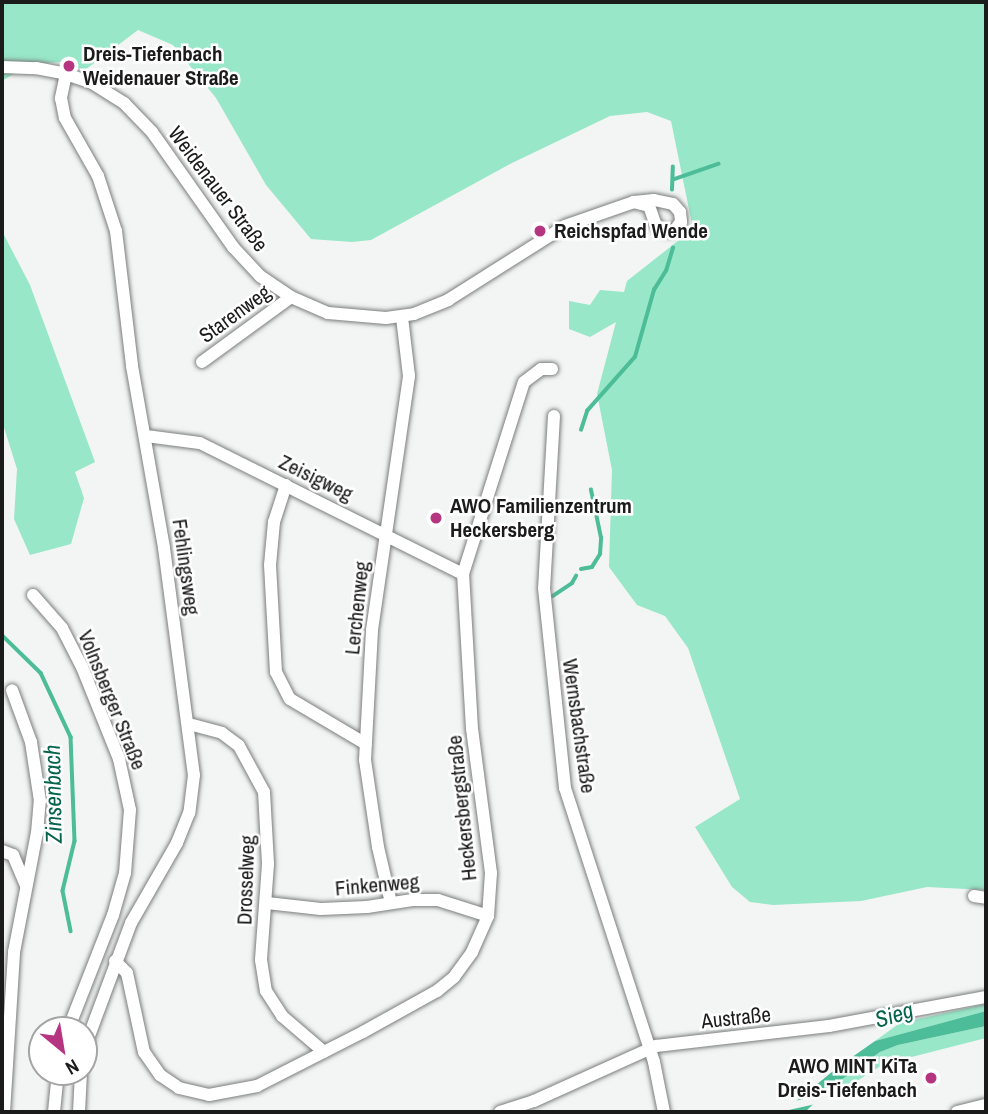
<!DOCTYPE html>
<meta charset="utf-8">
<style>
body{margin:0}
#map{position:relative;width:988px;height:1114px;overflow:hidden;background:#f2f5f4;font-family:"Archivo Narrow",sans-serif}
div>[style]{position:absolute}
.green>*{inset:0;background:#98e7c9}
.water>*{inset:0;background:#4cbd98}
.pier>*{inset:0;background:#f2f5f4}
.stream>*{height:3.5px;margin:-1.75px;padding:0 1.75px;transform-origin:1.75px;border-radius:1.75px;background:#4cbd98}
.roads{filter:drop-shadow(0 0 2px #7b7e7c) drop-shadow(0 0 2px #7b7e7c)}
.minor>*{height:12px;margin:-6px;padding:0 6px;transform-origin:6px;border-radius:6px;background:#fff}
.dots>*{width:19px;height:19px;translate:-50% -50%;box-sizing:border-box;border:4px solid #fff;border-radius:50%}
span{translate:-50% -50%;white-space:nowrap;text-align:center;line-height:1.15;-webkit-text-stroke:5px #fff;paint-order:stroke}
.poi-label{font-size:21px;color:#1a1b1a;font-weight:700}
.left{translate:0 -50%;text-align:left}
.right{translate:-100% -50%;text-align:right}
.street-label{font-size:21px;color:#1a1b1a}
.water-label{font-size:23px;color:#05634b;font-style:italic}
.frame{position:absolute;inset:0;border:4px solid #1a1b1a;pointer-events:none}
.north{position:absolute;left:28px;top:1016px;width:70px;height:70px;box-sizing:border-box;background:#fff;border:2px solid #a3a4a3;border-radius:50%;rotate:150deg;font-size:19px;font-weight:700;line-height:28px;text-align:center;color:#1a1b1a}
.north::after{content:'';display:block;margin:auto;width:24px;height:32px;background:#b53581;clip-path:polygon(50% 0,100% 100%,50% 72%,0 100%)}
</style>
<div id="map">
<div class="green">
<div style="clip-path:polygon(2px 2px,986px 2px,986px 890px,927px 887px,861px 901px,773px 905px,750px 902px,732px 887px,695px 827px,740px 799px,688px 648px,665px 616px,637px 605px,609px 567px,612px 470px,597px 394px,616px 322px,590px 337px,569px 329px,569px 301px,590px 305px,600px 290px,624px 292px,627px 281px,693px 229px,671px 121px,647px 112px,610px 116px,512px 163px,371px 240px,352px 242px,311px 239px,266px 185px,216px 98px,173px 45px,138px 30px,85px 70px,61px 62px,30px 64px,2px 81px)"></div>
<div style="clip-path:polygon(2px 231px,30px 285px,95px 462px,75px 472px,84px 498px,71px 544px,30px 555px,14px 519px,17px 469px,2px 421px)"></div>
<div style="clip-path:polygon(986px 1004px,986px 1011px,875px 1041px,900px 1023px)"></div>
<div style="clip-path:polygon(986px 1026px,986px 1038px,884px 1064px,852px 1084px,830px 1088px,880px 1052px,898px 1045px)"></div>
</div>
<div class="water">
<div style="clip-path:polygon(986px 1011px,986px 1026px,898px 1045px,880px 1052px,830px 1088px,805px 1112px,783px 1112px,838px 1067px,875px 1041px)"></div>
</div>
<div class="pier">
<div style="clip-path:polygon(827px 1094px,820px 1103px,780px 1112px,790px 1102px)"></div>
</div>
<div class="stream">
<div style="left:675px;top:179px;width:46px;rotate:-19.2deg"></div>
<div style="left:672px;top:190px;width:23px;rotate:-88deg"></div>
<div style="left:581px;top:430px;width:20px;rotate:-72deg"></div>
<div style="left:587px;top:411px;width:72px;rotate:-48.4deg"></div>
<div style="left:635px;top:357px;width:70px;rotate:-74.2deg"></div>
<div style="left:654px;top:290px;width:22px;rotate:-58deg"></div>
<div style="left:666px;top:271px;width:24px;rotate:-73deg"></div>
<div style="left:581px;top:569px;width:11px;rotate:-10deg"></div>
<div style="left:592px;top:567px;width:15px;rotate:-58deg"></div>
<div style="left:600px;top:554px;width:16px;rotate:-86deg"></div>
<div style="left:601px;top:538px;width:49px;rotate:-101.8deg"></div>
<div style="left:553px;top:596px;width:23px;rotate:-34deg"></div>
<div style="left:572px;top:583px;width:8px;rotate:-60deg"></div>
<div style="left:2px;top:635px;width:54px;rotate:44.3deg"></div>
<div style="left:41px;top:673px;width:71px;rotate:64.9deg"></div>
<div style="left:71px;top:737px;width:104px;rotate:87.8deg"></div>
<div style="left:75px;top:841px;width:51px;rotate:103.5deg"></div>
<div style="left:63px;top:891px;width:41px;rotate:78.7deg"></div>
</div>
<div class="roads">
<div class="minor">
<div style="left:2px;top:67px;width:34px;rotate:2deg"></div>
<div style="left:36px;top:68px;width:31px;rotate:11deg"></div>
<div style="left:66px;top:74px;width:28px;rotate:19deg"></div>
<div style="left:92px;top:83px;width:38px;rotate:32deg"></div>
<div style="left:124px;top:103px;width:40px;rotate:46deg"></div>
<div style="left:152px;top:132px;width:141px;rotate:54.8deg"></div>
<div style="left:233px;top:247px;width:40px;rotate:47deg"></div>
<div style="left:260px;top:276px;width:37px;rotate:34deg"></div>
<div style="left:291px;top:297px;width:40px;rotate:23.4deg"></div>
<div style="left:328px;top:313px;width:58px;rotate:4.9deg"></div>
<div style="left:386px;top:318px;width:28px;rotate:-8deg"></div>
<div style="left:414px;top:314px;width:37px;rotate:-22deg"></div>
<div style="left:448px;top:300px;width:138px;rotate:-32.3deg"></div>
<div style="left:565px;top:226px;width:73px;rotate:-19.2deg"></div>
<div style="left:634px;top:202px;width:20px;rotate:-6deg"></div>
<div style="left:654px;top:200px;width:19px;rotate:12deg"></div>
<div style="left:673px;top:204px;width:11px;rotate:49deg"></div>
<div style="left:680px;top:212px;width:10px;rotate:84deg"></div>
<div style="left:681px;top:222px;width:11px;rotate:128deg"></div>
<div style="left:674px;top:231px;width:13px;rotate:-176deg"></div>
<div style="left:661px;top:230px;width:9px;rotate:-131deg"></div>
<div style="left:655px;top:223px;width:18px;rotate:-109deg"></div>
<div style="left:649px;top:206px;width:16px;rotate:-165deg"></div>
<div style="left:66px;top:74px;width:25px;rotate:102deg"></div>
<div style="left:61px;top:98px;width:20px;rotate:79deg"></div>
<div style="left:65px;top:118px;width:67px;rotate:60.4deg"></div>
<div style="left:98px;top:176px;width:58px;rotate:71.9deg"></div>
<div style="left:116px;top:231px;width:136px;rotate:83.2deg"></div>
<div style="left:132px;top:366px;width:185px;rotate:80deg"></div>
<div style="left:164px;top:548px;width:229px;rotate:82.5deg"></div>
<div style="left:194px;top:775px;width:38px;rotate:97deg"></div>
<div style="left:189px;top:813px;width:32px;rotate:112deg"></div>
<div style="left:177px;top:843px;width:92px;rotate:119.9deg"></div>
<div style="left:131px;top:923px;width:121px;rotate:110.4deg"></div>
<div style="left:89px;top:1036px;width:22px;rotate:103deg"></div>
<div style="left:202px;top:362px;width:110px;rotate:-36.1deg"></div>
<div style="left:554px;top:416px;width:172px;rotate:93.3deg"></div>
<div style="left:544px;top:588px;width:201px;rotate:84deg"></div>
<div style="left:565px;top:788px;width:288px;rotate:72deg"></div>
<div style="left:654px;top:1062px;width:51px;rotate:78.7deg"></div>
<div style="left:146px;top:436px;width:54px;rotate:7.4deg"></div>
<div style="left:200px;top:443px;width:294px;rotate:26.5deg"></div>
<div style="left:286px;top:485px;width:39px;rotate:108deg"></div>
<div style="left:274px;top:522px;width:43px;rotate:95.3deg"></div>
<div style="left:270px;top:565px;width:107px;rotate:86.8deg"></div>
<div style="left:276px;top:672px;width:30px;rotate:63deg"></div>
<div style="left:290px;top:699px;width:88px;rotate:30.6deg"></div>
<div style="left:33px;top:595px;width:44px;rotate:48.7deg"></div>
<div style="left:62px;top:628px;width:44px;rotate:62.9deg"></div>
<div style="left:82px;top:667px;width:99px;rotate:68.1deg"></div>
<div style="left:119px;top:759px;width:52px;rotate:77.8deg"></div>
<div style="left:130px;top:810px;width:63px;rotate:94.5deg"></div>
<div style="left:125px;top:873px;width:44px;rotate:105.9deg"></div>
<div style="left:113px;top:915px;width:123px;rotate:111.4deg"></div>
<div style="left:189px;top:724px;width:34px;rotate:15deg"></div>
<div style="left:222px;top:733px;width:21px;rotate:37deg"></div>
<div style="left:239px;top:746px;width:52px;rotate:61.5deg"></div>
<div style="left:264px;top:792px;width:72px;rotate:86.8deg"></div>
<div style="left:268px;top:864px;width:96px;rotate:94.2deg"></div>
<div style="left:261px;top:960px;width:31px;rotate:81deg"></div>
<div style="left:266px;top:991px;width:30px;rotate:57deg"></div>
<div style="left:282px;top:1016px;width:55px;rotate:40.6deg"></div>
<div style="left:2px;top:851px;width:12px;rotate:20deg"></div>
<div style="left:13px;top:855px;width:33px;rotate:67deg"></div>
<div style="left:974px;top:896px;width:12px;rotate:9deg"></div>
<div style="left:267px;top:903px;width:54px;rotate:6.3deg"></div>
<div style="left:321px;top:909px;width:46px;rotate:-2.5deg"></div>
<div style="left:367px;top:907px;width:46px;rotate:-8.8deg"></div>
<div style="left:412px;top:900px;width:26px"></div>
<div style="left:438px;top:900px;width:52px;rotate:17.7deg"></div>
<div style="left:391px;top:903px;width:57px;rotate:-103.1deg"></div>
<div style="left:378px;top:847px;width:88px;rotate:-98.5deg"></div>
<div style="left:365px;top:760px;width:130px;rotate:-86.9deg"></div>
<div style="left:372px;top:630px;width:257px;rotate:-81.7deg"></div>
<div style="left:409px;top:376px;width:59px;rotate:-96.8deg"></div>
<div style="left:115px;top:961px;width:17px;rotate:45deg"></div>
<div style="left:127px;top:973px;width:81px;rotate:77.9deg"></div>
<div style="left:144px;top:1052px;width:28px;rotate:55deg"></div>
<div style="left:160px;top:1075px;width:23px;rotate:34deg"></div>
<div style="left:179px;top:1088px;width:31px;rotate:13deg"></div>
<div style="left:209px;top:1095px;width:49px;rotate:-10.6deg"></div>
<div style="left:257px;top:1086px;width:119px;rotate:-27deg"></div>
<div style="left:363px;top:1032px;width:85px;rotate:-29deg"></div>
<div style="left:437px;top:991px;width:22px;rotate:-39deg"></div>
<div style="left:454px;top:977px;width:31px;rotate:-54deg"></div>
<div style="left:472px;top:952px;width:39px;rotate:-66deg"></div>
<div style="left:488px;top:916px;width:43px;rotate:-86deg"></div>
<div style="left:491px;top:873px;width:145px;rotate:-97.5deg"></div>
<div style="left:472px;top:729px;width:155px;rotate:-93.3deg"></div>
<div style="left:463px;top:574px;width:201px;rotate:-72.4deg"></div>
<div style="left:524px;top:382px;width:21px;rotate:-37deg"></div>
<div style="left:541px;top:369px;width:11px"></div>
<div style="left:4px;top:1112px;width:160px;rotate:-86.4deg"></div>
<div style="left:14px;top:952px;width:121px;rotate:-79.1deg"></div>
<div style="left:37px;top:833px;width:32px;rotate:-85deg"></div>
<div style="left:40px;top:801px;width:60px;rotate:-98.7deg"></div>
<div style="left:31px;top:742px;width:55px;rotate:-110.1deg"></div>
<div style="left:54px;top:1112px;width:40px;rotate:-84.3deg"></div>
<div style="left:79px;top:1112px;width:40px;rotate:-87.1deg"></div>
<div style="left:500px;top:1112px;width:36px;rotate:-18deg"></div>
<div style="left:534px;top:1101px;width:134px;rotate:-24.3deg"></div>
<div style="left:656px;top:1046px;width:174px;rotate:-6.6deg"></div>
<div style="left:829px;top:1026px;width:160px;rotate:-10.5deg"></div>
<div style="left:957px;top:1112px;width:30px;rotate:-14deg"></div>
</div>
</div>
<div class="dots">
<div style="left:69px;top:66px;background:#b53581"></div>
<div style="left:540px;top:231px;background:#b53581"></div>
<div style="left:436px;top:518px;background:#b53581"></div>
<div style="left:931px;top:1078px;background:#b53581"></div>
</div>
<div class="poi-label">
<span class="left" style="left:83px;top:66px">Dreis-Tiefenbach<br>Weidenauer Straße</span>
<span class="left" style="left:554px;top:231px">Reichspfad Wende</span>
<span class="left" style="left:450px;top:518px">AWO Familienzentrum<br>Heckersberg</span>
<span class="right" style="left:917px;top:1078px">AWO MINT KiTa<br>Dreis-Tiefenbach</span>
</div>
<div class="street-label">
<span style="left:218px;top:189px;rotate:53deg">Weidenauer Straße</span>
<span style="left:235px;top:314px;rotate:-36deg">Starenweg</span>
<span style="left:316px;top:478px;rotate:26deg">Zeisigweg</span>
<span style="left:186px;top:567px;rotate:82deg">Fehlingsweg</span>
<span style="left:357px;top:608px;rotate:-84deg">Lerchenweg</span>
<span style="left:112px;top:700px;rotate:68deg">Volnsberger Straße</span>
<span style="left:579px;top:726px;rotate:82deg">Wernsbachstraße</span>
<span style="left:462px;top:808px;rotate:-96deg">Heckersbergstraße</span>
<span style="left:246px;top:880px;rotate:-88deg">Drosselweg</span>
<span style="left:377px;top:885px;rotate:-5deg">Finkenweg</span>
<span style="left:736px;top:1018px;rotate:-6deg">Austraße</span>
</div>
<div class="water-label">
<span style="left:53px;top:794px;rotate:-91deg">Zinsenbach</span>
<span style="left:894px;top:1015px;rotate:-17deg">Sieg</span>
</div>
<div class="frame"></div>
<div class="north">N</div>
</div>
